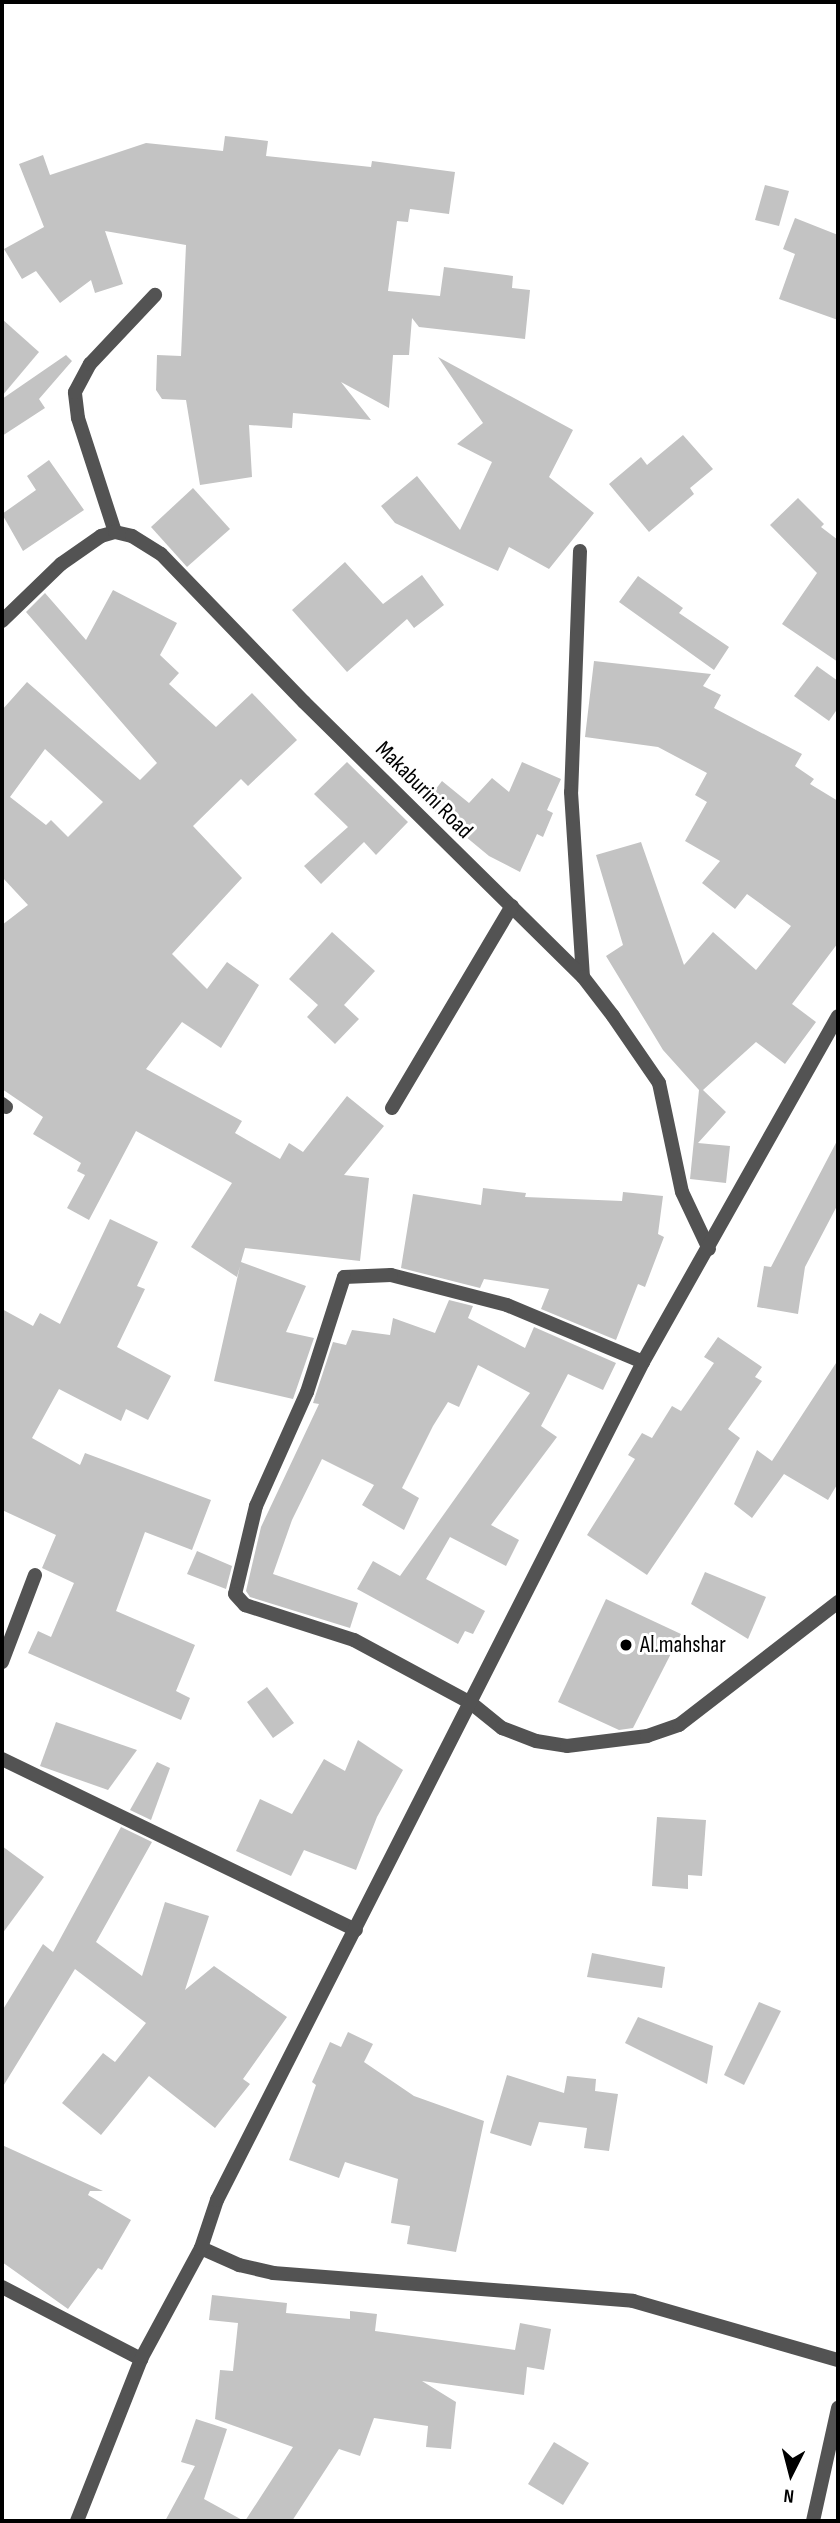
<!DOCTYPE html>
<style>
body{margin:0}
#map{position:relative;width:840px;height:2523px;overflow:hidden;background:#fff;font-family:"Sofia Sans Condensed",sans-serif}
div>[style]{position:absolute}
.building>*{inset:0;background:#c3c3c3}
.minor>*{height:14px;margin:-7px;padding:0 7px;transform-origin:7px;border-radius:7px;background:#535353}
.tertiary>*{height:14px;margin:-7px;padding:0 7px;transform-origin:7px;border-radius:7px;background:#535353}
.dots>*{width:19px;height:19px;translate:-50% -50%;box-sizing:border-box;border:4px solid #fff;border-radius:50%}
span{translate:-50% -50%;white-space:nowrap;text-align:center;line-height:1.15;-webkit-text-stroke:6px #fff;paint-order:stroke}
.street-label{font-size:23px;color:#000}
.poi-label{font-size:23px;color:#000}
.left{translate:0 -50%;text-align:left}
.frame{position:absolute;inset:0;border:4px solid #000;pointer-events:none}
.north{position:absolute;left:756px;top:2439px;width:70px;height:70px;-webkit-text-stroke:5px #fff;paint-order:stroke;rotate:186deg;font-size:19px;font-weight:700;line-height:28px;text-align:center;color:#000}
.north::after{content:'';display:block;margin:auto;width:24px;height:32px;background:#000;clip-path:polygon(50% 0,100% 100%,50% 72%,0 100%)}
</style>
<div id="map">
<div class="building">
<div style="clip-path:polygon(225px 136px,268px 141px,266px 156px,371px 167px,372px 161px,455px 172px,449px 214px,410px 209px,408px 222px,397px 221px,388px 291px,440px 296px,444px 267px,513px 276px,512px 288px,530px 290px,525px 339px,419px 327px,412px 318px,409px 355px,393px 355px,389px 408px,341px 382px,371px 420px,293px 413px,292px 428px,249px 425px,252px 477px,200px 485px,186px 400px,162px 399px,156px 390px,157px 355px,181px 356px,186px 245px,105px 231px,123px 284px,95px 293px,91px 280px,60px 303px,36px 271px,22px 279px,4px 249px,44px 227px,19px 164px,43px 155px,50px 175px,146px 143px,223px 151px)"></div>
<div style="clip-path:polygon(765px 185px,789px 191px,779px 226px,755px 220px)"></div>
<div style="clip-path:polygon(795px 218px,838px 235px,838px 320px,779px 299px,795px 254px,783px 249px)"></div>
<div style="clip-path:polygon(2px 319px,39px 352px,2px 396px)"></div>
<div style="clip-path:polygon(66px 355px,72px 361px,39px 399px,45px 408px,2px 436px,2px 399px)"></div>
<div style="clip-path:polygon(438px 357px,573px 430px,549px 477px,594px 513px,549px 569px,509px 547px,498px 571px,395px 523px,381px 506px,417px 476px,460px 530px,492px 462px,457px 444px,483px 423px)"></div>
<div style="clip-path:polygon(683px 435px,713px 469px,690px 488px,694px 494px,649px 532px,609px 484px,641px 457px,647px 465px)"></div>
<div style="clip-path:polygon(49px 460px,84px 510px,23px 551px,2px 514px,36px 490px,27px 476px)"></div>
<div style="clip-path:polygon(193px 488px,230px 529px,187px 567px,151px 527px)"></div>
<div style="clip-path:polygon(798px 498px,824px 524px,821px 527px,838px 540px,838px 662px,782px 624px,817px 573px,770px 525px)"></div>
<div style="clip-path:polygon(345px 562px,383px 604px,422px 575px,444px 605px,414px 628px,407px 619px,347px 672px,292px 610px)"></div>
<div style="clip-path:polygon(638px 576px,683px 608px,679px 613px,729px 647px,714px 670px,619px 602px)"></div>
<div style="clip-path:polygon(evenodd,113px 590px,177px 623px,160px 655px,179px 673px,169px 684px,216px 727px,252px 693px,297px 740px,248px 786px,241px 779px,193px 826px,242px 878px,172px 954px,207px 989px,227px 962px,259px 985px,221px 1048px,182px 1022px,146px 1069px,242px 1121px,235px 1133px,280px 1159px,289px 1143px,303px 1152px,347px 1096px,384px 1126px,344px 1175px,369px 1178px,360px 1261px,245px 1248px,241px 1262px,306px 1286px,286px 1332px,314px 1338px,293px 1399px,214px 1381px,240px 1266px,237px 1277px,191px 1247px,232px 1183px,136px 1131px,89px 1220px,67px 1208px,85px 1175px,77px 1171px,81px 1163px,33px 1134px,43px 1117px,2px 1089px,2px 925px,28px 905px,2px 877px,2px 710px,27px 682px,140px 780px,157px 763px,26px 612px,45px 593px,86px 640px,113px 590px,45px 749px,103px 802px,68px 837px,51px 820px,46px 825px,10px 797px,45px 749px)"></div>
<div style="clip-path:polygon(594px 661px,711px 674px,703px 686px,721px 695px,714px 708px,802px 754px,795px 766px,814px 779px,810px 784px,838px 801px,838px 943px,792px 1004px,816px 1022px,785px 1064px,756px 1042px,703px 1090px,726px 1112px,698px 1143px,730px 1146px,726px 1183px,690px 1179px,699px 1090px,663px 1050px,606px 956px,623px 945px,596px 855px,641px 842px,684px 965px,713px 932px,756px 970px,791px 926px,747px 894px,735px 909px,702px 883px,720px 861px,685px 841px,707px 802px,695px 795px,707px 773px,658px 747px,585px 737px)"></div>
<div style="clip-path:polygon(817px 666px,838px 681px,838px 708px,829px 721px,794px 696px)"></div>
<div style="clip-path:polygon(347px 762px,408px 822px,376px 855px,364px 842px,321px 884px,304px 866px,348px 827px,314px 794px)"></div>
<div style="clip-path:polygon(522px 762px,561px 779px,547px 810px,553px 813px,543px 837px,537px 834px,520px 872px,489px 856px,425px 803px,442px 781px,469px 803px,492px 778px,509px 792px)"></div>
<div style="clip-path:polygon(332px 932px,375px 971px,344px 1005px,359px 1019px,335px 1044px,307px 1017px,318px 1005px,289px 979px)"></div>
<div style="clip-path:polygon(838px 1139px,838px 1204px,805px 1267px,798px 1314px,757px 1307px,764px 1266px,771px 1267px)"></div>
<div style="clip-path:polygon(483px 1188px,526px 1193px,525px 1197px,622px 1201px,623px 1192px,663px 1196px,658px 1234px,664px 1237px,645px 1287px,638px 1284px,616px 1340px,541px 1309px,549px 1289px,484px 1279px,480px 1288px,401px 1268px,413px 1194px,481px 1205px)"></div>
<div style="clip-path:polygon(110px 1219px,158px 1242px,137px 1286px,145px 1289px,117px 1347px,171px 1376px,148px 1420px,126px 1409px,121px 1421px,59px 1389px,32px 1438px,80px 1465px,85px 1453px,211px 1500px,192px 1550px,145px 1532px,116px 1611px,195px 1645px,176px 1691px,190px 1698px,181px 1720px,28px 1653px,38px 1631px,51px 1637px,74px 1583px,42px 1568px,56px 1535px,2px 1510px,2px 1309px,33px 1326px,40px 1313px,60px 1324px)"></div>
<div style="clip-path:polygon(449px 1300px,473px 1306px,468px 1318px,525px 1348px,534px 1327px,616px 1363px,603px 1390px,568px 1374px,541px 1426px,557px 1437px,491px 1525px,519px 1540px,506px 1566px,450px 1537px,426px 1579px,485px 1611px,473px 1634px,465px 1631px,458px 1644px,357px 1589px,373px 1561px,400px 1576px,530px 1393px,478px 1365px,459px 1407px,448px 1402px,433px 1426px,402px 1488px,419px 1498px,404px 1530px,362px 1505px,374px 1485px,322px 1459px,292px 1520px,273px 1574px,358px 1603px,350px 1628px,250px 1597px,246px 1591px,261px 1527px,319px 1404px,313px 1403px,333px 1342px,346px 1345px,352px 1330px,390px 1335px,393px 1318px,435px 1333px)"></div>
<div style="clip-path:polygon(718px 1337px,762px 1367px,755px 1377px,762px 1381px,728px 1429px,740px 1438px,647px 1575px,587px 1535px,635px 1459px,628px 1455px,642px 1433px,652px 1438px,672px 1406px,681px 1411px,714px 1363px,704px 1357px)"></div>
<div style="clip-path:polygon(838px 1360px,838px 1483px,828px 1500px,784px 1474px,752px 1518px,734px 1504px,757px 1450px,772px 1461px)"></div>
<div style="clip-path:polygon(197px 1551px,232px 1566px,226px 1589px,187px 1574px)"></div>
<div style="clip-path:polygon(705px 1572px,766px 1597px,748px 1639px,691px 1604px)"></div>
<div style="clip-path:polygon(606px 1599px,681px 1634px,633px 1728px,619px 1730px,558px 1702px)"></div>
<div style="clip-path:polygon(267px 1687px,294px 1723px,273px 1738px,247px 1702px)"></div>
<div style="clip-path:polygon(56px 1722px,137px 1750px,108px 1790px,40px 1766px)"></div>
<div style="clip-path:polygon(358px 1740px,403px 1770px,377px 1817px,356px 1870px,304px 1850px,291px 1876px,236px 1851px,260px 1799px,292px 1814px,324px 1759px,345px 1771px)"></div>
<div style="clip-path:polygon(157px 1762px,170px 1768px,151px 1820px,130px 1810px)"></div>
<div style="clip-path:polygon(657px 1817px,706px 1820px,702px 1876px,688px 1875px,688px 1889px,652px 1886px)"></div>
<div style="clip-path:polygon(121px 1827px,152px 1842px,96px 1942px,142px 1976px,165px 1902px,209px 1916px,185px 1990px,214px 1966px,287px 2017px,243px 2079px,250px 2084px,215px 2128px,149px 2076px,101px 2135px,62px 2103px,103px 2053px,115px 2062px,146px 2023px,75px 1969px,2px 2088px,2px 2011px,43px 1944px,53px 1952px)"></div>
<div style="clip-path:polygon(2px 1846px,44px 1877px,2px 1934px)"></div>
<div style="clip-path:polygon(592px 1953px,665px 1967px,662px 1988px,587px 1977px)"></div>
<div style="clip-path:polygon(759px 2002px,781px 2011px,744px 2085px,724px 2075px)"></div>
<div style="clip-path:polygon(638px 2017px,713px 2046px,707px 2084px,625px 2043px)"></div>
<div style="clip-path:polygon(348px 2032px,373px 2044px,364px 2062px,414px 2096px,484px 2121px,456px 2252px,407px 2244px,410px 2226px,391px 2223px,398px 2179px,345px 2162px,339px 2178px,289px 2160px,316px 2085px,312px 2082px,330px 2042px,341px 2047px)"></div>
<div style="clip-path:polygon(507px 2075px,564px 2093px,567px 2076px,596px 2079px,595px 2091px,618px 2094px,609px 2151px,584px 2148px,587px 2128px,539px 2122px,531px 2146px,490px 2133px)"></div>
<div style="clip-path:polygon(2px 2145px,103px 2191px,90px 2191px,88px 2195px,131px 2220px,102px 2270px,98px 2268px,68px 2309px,2px 2262px)"></div>
<div style="clip-path:polygon(212px 2295px,287px 2303px,286px 2313px,350px 2319px,350px 2311px,377px 2314px,375px 2331px,515px 2350px,520px 2323px,551px 2329px,544px 2370px,527px 2367px,524px 2395px,422px 2381px,456px 2402px,451px 2449px,426px 2447px,428px 2426px,374px 2418px,360px 2456px,339px 2449px,292px 2521px,245px 2521px,293px 2447px,215px 2419px,220px 2370px,233px 2371px,238px 2323px,209px 2320px)"></div>
<div style="clip-path:polygon(196px 2419px,227px 2429px,204px 2499px,244px 2521px,165px 2521px,195px 2466px,181px 2462px)"></div>
<div style="clip-path:polygon(554px 2442px,589px 2463px,563px 2505px,528px 2484px)"></div>
</div>
<div class="minor">
<div style="left:115px;top:532px;width:120px;rotate:-108deg"></div>
<div style="left:78px;top:418px;width:26px;rotate:-97deg"></div>
<div style="left:75px;top:392px;width:32px;rotate:-62deg"></div>
<div style="left:90px;top:364px;width:95px;rotate:-46.7deg"></div>
<div style="left:580px;top:551px;width:241px;rotate:92.1deg"></div>
<div style="left:571px;top:792px;width:185px;rotate:86.3deg"></div>
<div style="left:2px;top:621px;width:82px;rotate:-44deg"></div>
<div style="left:61px;top:564px;width:49px;rotate:-35deg"></div>
<div style="left:101px;top:536px;width:15px;rotate:-16deg"></div>
<div style="left:115px;top:532px;width:17px;rotate:13deg"></div>
<div style="left:132px;top:536px;width:34px;rotate:32deg"></div>
<div style="left:161px;top:554px;width:206px;rotate:46deg"></div>
<div style="left:304px;top:702px;width:392px;rotate:44.6deg"></div>
<div style="left:583px;top:977px;width:49px;rotate:52.4deg"></div>
<div style="left:613px;top:1016px;width:81px;rotate:55.5deg"></div>
<div style="left:659px;top:1083px;width:111px;rotate:78.1deg"></div>
<div style="left:682px;top:1192px;width:63px;rotate:64.7deg"></div>
<div style="left:2px;top:1104px;width:5px;rotate:37deg"></div>
<div style="left:392px;top:1108px;width:235px;rotate:-59.3deg"></div>
<div style="left:643px;top:1362px;width:147px;rotate:-157.3deg"></div>
<div style="left:507px;top:1305px;width:120px;rotate:-165.5deg"></div>
<div style="left:391px;top:1275px;width:47px;rotate:177.6deg"></div>
<div style="left:344px;top:1277px;width:121px;rotate:107.8deg"></div>
<div style="left:307px;top:1392px;width:125px;rotate:114.1deg"></div>
<div style="left:256px;top:1506px;width:90px;rotate:103.4deg"></div>
<div style="left:235px;top:1594px;width:15px;rotate:48deg"></div>
<div style="left:245px;top:1605px;width:114px;rotate:17.8deg"></div>
<div style="left:354px;top:1640px;width:133px;rotate:28.3deg"></div>
<div style="left:471px;top:1703px;width:40px;rotate:39deg"></div>
<div style="left:502px;top:1728px;width:36px;rotate:21deg"></div>
<div style="left:536px;top:1741px;width:31px;rotate:9deg"></div>
<div style="left:567px;top:1746px;width:81px;rotate:-7.1deg"></div>
<div style="left:647px;top:1736px;width:34px;rotate:-19deg"></div>
<div style="left:679px;top:1725px;width:201px;rotate:-37.7deg"></div>
<div style="left:2px;top:1662px;width:93px;rotate:-69.2deg"></div>
<div style="left:2px;top:1759px;width:393px;rotate:25.8deg"></div>
<div style="left:201px;top:2248px;width:42px;rotate:24.1deg"></div>
<div style="left:239px;top:2265px;width:35px;rotate:13deg"></div>
<div style="left:273px;top:2273px;width:361px;rotate:4.4deg"></div>
<div style="left:633px;top:2301px;width:213px;rotate:16.1deg"></div>
<div style="left:2px;top:2287px;width:157px;rotate:27.4deg"></div>
<div style="left:813px;top:2521px;width:116px;rotate:-77.5deg"></div>
</div>
<div class="tertiary">
<div style="left:77px;top:2521px;width:174px;rotate:-68.4deg"></div>
<div style="left:141px;top:2359px;width:126px;rotate:-61.6deg"></div>
<div style="left:201px;top:2248px;width:51px;rotate:-71.6deg"></div>
<div style="left:217px;top:2200px;width:940px;rotate:-63.05deg"></div>
<div style="left:643px;top:1362px;width:397px;rotate:-60.6deg"></div>
</div>
<div class="dots">
<div style="left:626px;top:1645px;background:#000"></div>
</div>
<div class="street-label">
<span style="left:424px;top:790px;rotate:45deg">Makaburini Road</span>
</div>
<div class="poi-label">
<span class="left" style="left:640px;top:1645px">Al.mahshar</span>
</div>
<div class="frame"></div>
<div class="north">N</div>
</div>
